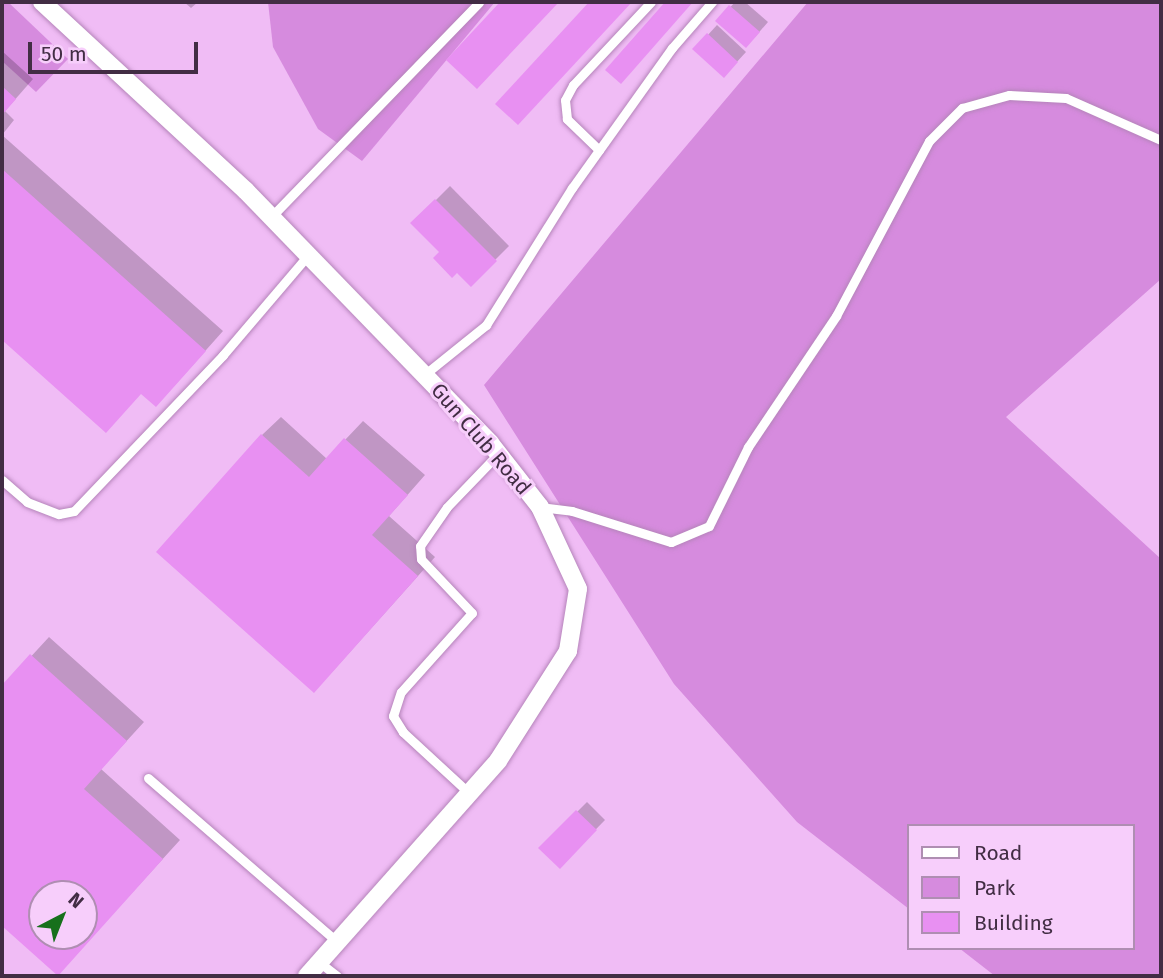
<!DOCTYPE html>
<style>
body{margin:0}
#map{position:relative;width:1163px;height:978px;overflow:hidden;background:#f0bcf5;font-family:"Fira Sans",sans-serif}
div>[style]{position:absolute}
.green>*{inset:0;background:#d68bde}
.shadow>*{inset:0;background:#0003}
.building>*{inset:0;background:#e890f2}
.roads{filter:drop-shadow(0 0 2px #b584ba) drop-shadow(0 0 2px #b584ba)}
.lane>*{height:9px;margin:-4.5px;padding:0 4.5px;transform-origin:4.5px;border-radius:4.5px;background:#fff}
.street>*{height:18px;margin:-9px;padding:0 9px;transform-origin:9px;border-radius:9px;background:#fff}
span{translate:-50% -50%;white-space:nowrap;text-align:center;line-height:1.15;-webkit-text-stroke:6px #f7cefb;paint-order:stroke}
.street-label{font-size:21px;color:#422d44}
.frame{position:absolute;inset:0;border:4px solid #422d44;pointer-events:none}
.legend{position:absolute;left:907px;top:824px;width:228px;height:126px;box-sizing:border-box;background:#f7cefb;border:2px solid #af8eb2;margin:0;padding:9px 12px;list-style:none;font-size:21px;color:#422d44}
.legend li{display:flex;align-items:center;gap:14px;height:35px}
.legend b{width:35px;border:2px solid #af8eb2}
.north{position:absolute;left:28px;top:880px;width:70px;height:70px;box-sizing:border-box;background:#f7cefb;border:2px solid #af8eb2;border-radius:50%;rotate:42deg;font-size:19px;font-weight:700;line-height:28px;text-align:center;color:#422d44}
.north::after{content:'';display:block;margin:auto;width:24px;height:32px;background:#17701c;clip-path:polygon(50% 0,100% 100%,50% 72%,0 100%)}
.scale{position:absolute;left:28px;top:42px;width:170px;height:32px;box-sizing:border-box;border:4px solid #422d44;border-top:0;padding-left:9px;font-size:21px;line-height:24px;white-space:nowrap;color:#422d44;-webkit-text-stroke:5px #f7cefb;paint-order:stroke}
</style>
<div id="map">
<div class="green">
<div style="clip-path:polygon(2px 2px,8px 2px,68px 59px,36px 92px,2px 61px)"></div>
<div style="clip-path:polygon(268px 2px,495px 2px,362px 161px,318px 129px,273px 47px)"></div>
<div style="clip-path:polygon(808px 2px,1161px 2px,1161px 279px,1006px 417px,1161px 559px,1161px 976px,995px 976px,959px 948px,1133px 948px,1133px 826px,909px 826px,909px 909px,797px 822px,674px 684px,484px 385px)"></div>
</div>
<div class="shadow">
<div style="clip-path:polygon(184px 2px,198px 2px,191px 8px)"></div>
<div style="clip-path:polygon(735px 2px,745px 2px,768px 22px,755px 37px,718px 21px)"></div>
<div style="clip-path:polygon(717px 25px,746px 52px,724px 76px,695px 49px)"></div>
<div style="clip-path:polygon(2px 51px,33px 79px,5px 111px,14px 120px,2px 135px)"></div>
<div style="clip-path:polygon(2px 135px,223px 331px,174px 386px,142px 392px,106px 431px,2px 338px)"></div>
<div style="clip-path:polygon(450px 186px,509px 246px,471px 284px,413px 223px)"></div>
<div style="clip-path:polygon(281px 417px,327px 459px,363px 421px,425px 475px,389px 516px,435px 557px,332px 672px,262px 435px)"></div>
<div style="clip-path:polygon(evenodd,49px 637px,144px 722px,101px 769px,180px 840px,58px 974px,2px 924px,2px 688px,49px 637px,42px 894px,84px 894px,84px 936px,42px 936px,42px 894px)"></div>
<div style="clip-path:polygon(587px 802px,605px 820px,560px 866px,541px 848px)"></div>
</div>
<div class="building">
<div style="clip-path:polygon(500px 2px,559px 2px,477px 89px,446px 60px)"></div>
<div style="clip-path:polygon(589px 2px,632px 2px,518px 125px,495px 104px)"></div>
<div style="clip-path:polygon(665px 2px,693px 2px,621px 84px,605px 70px)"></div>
<div style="clip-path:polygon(729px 5px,760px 32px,746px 48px,715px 21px)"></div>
<div style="clip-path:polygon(707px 33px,738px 62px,724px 78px,692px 49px)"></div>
<div style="clip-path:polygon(2px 86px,16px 99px,2px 115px)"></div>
<div style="clip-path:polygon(2px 169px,206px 351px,156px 407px,141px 394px,106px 433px,2px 340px)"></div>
<div style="clip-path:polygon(435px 199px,497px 261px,471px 287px,457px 273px,452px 278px,433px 258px,439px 252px,410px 223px)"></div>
<div style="clip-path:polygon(261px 434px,309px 477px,344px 438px,408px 495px,372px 535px,418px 576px,314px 693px,156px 552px)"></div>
<div style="clip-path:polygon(evenodd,30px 654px,127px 741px,84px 789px,163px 859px,58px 976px,2px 926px,2px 685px,30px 654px,42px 894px,84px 894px,84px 936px,42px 936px,42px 894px)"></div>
<div style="clip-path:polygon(576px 810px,597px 830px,560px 869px,538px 848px)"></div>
</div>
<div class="roads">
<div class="lane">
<div style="left:599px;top:150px;width:45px;rotate:-135.9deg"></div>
<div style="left:567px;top:119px;width:19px;rotate:-96deg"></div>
<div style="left:565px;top:100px;width:17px;rotate:-62deg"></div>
<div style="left:573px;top:85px;width:114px;rotate:-46.8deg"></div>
<div style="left:271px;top:217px;width:299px;rotate:-45.9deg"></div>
<div style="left:424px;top:375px;width:80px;rotate:-38.9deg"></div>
<div style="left:486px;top:325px;width:162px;rotate:-57.9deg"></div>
<div style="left:572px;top:188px;width:172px;rotate:-54.5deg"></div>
<div style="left:672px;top:48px;width:61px;rotate:-49deg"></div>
<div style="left:2px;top:480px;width:33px;rotate:41deg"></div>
<div style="left:27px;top:502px;width:34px;rotate:21deg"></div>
<div style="left:59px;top:514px;width:15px;rotate:-11deg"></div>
<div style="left:74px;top:511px;width:216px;rotate:-46.3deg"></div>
<div style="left:223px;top:355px;width:131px;rotate:-49.6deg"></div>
<div style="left:540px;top:507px;width:32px;rotate:7deg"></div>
<div style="left:572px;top:511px;width:104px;rotate:17.4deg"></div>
<div style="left:671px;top:542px;width:41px;rotate:-22.8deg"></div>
<div style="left:709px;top:526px;width:88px;rotate:-63.7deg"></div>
<div style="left:748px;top:447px;width:158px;rotate:-56.1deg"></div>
<div style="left:836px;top:316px;width:198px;rotate:-62deg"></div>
<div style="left:929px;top:141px;width:47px;rotate:-45deg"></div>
<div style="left:962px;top:108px;width:49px;rotate:-15.5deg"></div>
<div style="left:1009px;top:95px;width:57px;rotate:3deg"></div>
<div style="left:1066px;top:98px;width:104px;rotate:23.9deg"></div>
<div style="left:148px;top:778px;width:250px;rotate:40.9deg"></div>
<div style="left:469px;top:793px;width:90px;rotate:-137.3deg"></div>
<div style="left:403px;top:732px;width:19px;rotate:-122deg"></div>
<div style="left:393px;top:716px;width:25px;rotate:-72deg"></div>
<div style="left:401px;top:692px;width:106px;rotate:-48.1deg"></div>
<div style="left:472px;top:613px;width:74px;rotate:-133.4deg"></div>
<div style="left:421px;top:559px;width:13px;rotate:-94deg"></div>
<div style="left:420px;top:546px;width:47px;rotate:-55.3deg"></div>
<div style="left:447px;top:507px;width:74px;rotate:-46.1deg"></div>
<div style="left:319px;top:962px;width:23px;rotate:38deg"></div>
</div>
<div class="street">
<div style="left:42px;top:2px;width:278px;rotate:42.8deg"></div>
<div style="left:246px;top:191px;width:351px;rotate:45.9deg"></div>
<div style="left:490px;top:443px;width:81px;rotate:52deg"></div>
<div style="left:540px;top:507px;width:90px;rotate:65.1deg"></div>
<div style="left:578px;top:589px;width:63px;rotate:99.2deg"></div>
<div style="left:568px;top:651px;width:130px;rotate:122.5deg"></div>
<div style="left:498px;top:761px;width:288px;rotate:131.6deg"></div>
</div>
</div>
<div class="street-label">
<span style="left:481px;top:439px;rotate:49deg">Gun Club Road</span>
</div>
<div class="frame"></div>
<ul class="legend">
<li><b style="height:9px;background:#fff"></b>Road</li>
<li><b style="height:19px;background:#d68bde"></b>Park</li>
<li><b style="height:19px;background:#e890f2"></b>Building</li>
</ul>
<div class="north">N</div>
<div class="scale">50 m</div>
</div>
